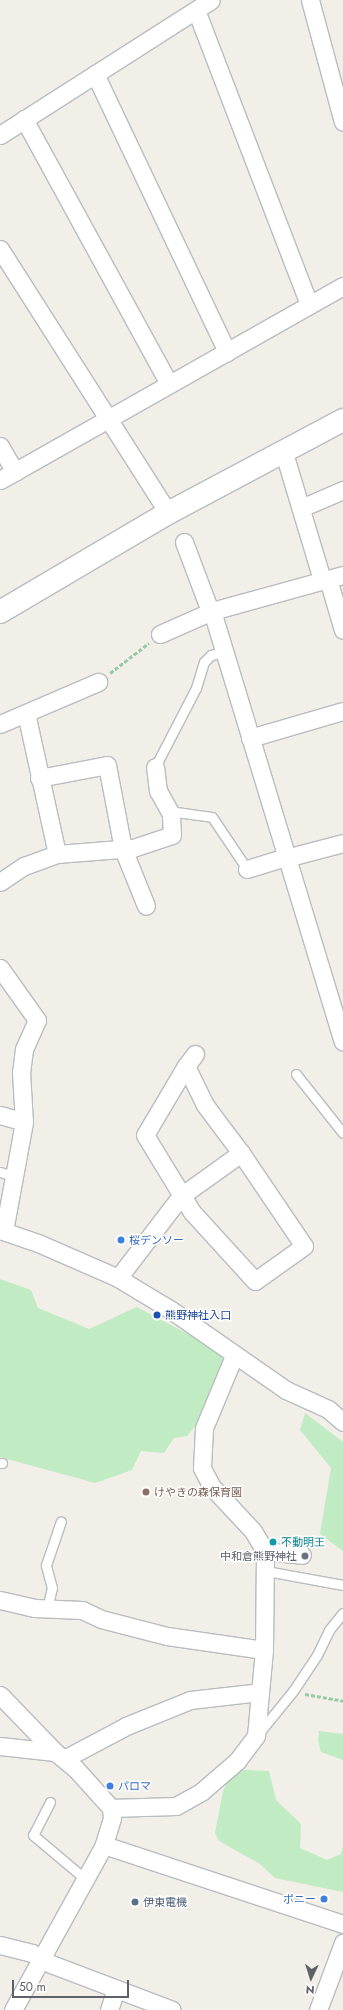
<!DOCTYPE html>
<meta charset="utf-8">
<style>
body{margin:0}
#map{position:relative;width:343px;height:2010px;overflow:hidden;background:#f1efe7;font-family:Jost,"Noto Sans JP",sans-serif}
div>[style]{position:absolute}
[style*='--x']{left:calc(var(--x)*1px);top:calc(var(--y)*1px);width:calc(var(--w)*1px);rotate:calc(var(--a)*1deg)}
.green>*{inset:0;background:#c1ebc2}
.path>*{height:2.5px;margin-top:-1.25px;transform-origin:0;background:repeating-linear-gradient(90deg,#98caa7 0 4px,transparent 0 6px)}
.roads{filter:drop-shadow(1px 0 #b9bcc1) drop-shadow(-1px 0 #b9bcc1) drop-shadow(0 1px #b9bcc1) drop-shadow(0 -1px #b9bcc1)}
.lane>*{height:9px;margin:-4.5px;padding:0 4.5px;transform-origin:4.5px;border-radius:4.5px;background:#fff}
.street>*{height:17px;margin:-8.5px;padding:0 8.5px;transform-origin:8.5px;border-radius:8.5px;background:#fff}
.secondary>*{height:22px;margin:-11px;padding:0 11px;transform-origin:11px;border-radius:11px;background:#fff}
.dots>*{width:11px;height:11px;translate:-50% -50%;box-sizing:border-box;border:2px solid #fff;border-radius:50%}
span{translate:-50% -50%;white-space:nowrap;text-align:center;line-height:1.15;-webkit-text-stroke:3px #fff;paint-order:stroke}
.shop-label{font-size:11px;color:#366cbe}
.left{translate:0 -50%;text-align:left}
.right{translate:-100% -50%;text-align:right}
.transit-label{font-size:11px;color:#164399}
.education-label{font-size:11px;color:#785e54}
.culture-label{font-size:11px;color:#0d838f}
.worship-label{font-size:11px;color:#5b616d}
.service-label{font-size:11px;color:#4e5e75}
.north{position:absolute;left:291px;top:1958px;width:40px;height:40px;-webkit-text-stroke:3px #fff;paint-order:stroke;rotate:184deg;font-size:11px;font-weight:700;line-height:16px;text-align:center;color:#5e6268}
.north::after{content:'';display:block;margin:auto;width:14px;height:18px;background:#5e6268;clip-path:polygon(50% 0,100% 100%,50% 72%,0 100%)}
.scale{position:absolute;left:12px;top:1980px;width:117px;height:18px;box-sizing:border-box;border:2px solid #5e6268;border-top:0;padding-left:5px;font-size:12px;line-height:14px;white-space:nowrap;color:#5e6268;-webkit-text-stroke:3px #fff;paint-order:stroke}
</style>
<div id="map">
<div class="green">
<i style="clip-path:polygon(0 1279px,31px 1290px,38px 1308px,89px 1329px,137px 1307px,212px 1347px,226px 1362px,200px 1420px,187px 1436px,174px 1438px,164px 1453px,141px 1451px,132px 1470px,95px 1483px,0 1457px)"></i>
<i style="clip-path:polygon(305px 1413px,343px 1442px,343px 1551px,320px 1534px,331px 1468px,300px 1430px)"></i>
<i style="clip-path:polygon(319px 1731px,343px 1734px,343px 1760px,321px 1752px,318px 1740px)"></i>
<i style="clip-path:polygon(244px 1770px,269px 1771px,276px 1800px,301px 1824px,300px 1848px,327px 1860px,341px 1854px,343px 1846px,343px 1892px,275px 1878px,260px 1864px,219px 1841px,215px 1833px,223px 1791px,230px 1776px)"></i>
</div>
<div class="path">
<i style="--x:110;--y:673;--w:49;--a:-37.6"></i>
<i style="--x:305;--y:1694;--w:39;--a:10"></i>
</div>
<div class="roads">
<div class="lane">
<i style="--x:155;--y:767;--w:89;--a:-62.6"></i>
<i style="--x:196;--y:688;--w:27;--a:-73"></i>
<i style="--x:204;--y:662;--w:10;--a:-45"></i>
<i style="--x:211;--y:655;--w:13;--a:-13"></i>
<i style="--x:169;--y:811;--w:43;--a:7.9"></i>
<i style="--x:212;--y:817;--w:63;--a:56.1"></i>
<i style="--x:296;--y:1074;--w:75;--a:51.5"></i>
<i style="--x:0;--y:1172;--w:14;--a:17"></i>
<i style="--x:0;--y:1463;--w:2;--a:0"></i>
<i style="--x:266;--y:1571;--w:78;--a:10.3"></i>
<i style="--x:47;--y:1609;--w:22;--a:-77"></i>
<i style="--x:52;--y:1588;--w:24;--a:-105"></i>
<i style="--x:46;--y:1565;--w:46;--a:-71.2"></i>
<i style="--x:258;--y:1734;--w:55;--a:-50.9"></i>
<i style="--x:293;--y:1691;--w:43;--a:-56.3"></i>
<i style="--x:317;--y:1655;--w:28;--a:-64"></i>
<i style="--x:329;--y:1630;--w:22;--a:-51"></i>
<i style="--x:50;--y:1802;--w:37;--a:117"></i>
<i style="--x:33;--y:1835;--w:67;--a:40.1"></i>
</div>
<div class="street">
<i style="--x:310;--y:0;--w:126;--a:74.9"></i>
<i style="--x:196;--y:10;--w:316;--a:69"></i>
<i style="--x:95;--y:74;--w:308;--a:64.6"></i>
<i style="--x:24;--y:119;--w:302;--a:61.3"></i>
<i style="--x:0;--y:135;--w:250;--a:-32.6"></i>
<i style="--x:0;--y:249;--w:313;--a:57.5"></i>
<i style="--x:0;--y:446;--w:30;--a:60"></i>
<i style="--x:284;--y:453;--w:133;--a:73.3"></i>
<i style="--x:0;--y:480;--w:394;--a:-29.5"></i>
<i style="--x:301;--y:508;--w:46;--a:-23.2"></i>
<i style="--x:184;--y:542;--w:74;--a:69.4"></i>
<i style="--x:328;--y:579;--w:53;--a:73.6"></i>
<i style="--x:212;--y:611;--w:450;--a:73.1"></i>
<i style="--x:160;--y:634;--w:57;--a:-23.9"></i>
<i style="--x:212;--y:611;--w:136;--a:-15.4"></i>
<i style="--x:26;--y:713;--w:144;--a:77.6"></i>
<i style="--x:0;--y:724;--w:107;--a:-23.2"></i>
<i style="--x:250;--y:738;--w:97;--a:-16.2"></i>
<i style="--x:39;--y:778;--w:69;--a:-10.8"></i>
<i style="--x:107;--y:765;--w:86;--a:79.2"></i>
<i style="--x:123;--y:849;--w:61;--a:68"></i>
<i style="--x:286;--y:858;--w:59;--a:-14.7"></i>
<i style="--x:247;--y:869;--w:41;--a:-17.1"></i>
<i style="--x:0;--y:882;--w:29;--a:-34"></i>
<i style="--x:24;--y:866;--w:35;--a:-20"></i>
<i style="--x:57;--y:854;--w:76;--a:-4.5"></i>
<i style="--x:133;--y:848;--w:41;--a:-18.4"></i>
<i style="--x:172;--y:835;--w:21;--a:-93"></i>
<i style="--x:171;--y:814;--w:26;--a:-119"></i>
<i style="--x:158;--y:791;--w:24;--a:-97"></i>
<i style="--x:0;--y:968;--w:64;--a:54.6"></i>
<i style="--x:37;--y:1020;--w:32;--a:114"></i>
<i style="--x:24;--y:1049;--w:23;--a:97"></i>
<i style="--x:21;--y:1072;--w:50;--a:86.6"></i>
<i style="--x:24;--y:1122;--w:111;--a:100.4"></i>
<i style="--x:186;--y:1066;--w:43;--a:64"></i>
<i style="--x:205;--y:1105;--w:60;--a:53.1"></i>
<i style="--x:241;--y:1153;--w:112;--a:55.9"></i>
<i style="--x:304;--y:1246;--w:60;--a:144.5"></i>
<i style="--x:255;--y:1281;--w:93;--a:-132.4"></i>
<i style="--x:192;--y:1212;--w:90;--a:-121.4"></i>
<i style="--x:145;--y:1135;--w:80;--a:-59.3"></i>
<i style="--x:186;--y:1066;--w:15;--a:-53"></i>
<i style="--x:0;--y:1115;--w:25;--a:16"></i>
<i style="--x:0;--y:1230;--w:40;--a:18.9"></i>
<i style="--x:38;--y:1243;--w:87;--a:23.6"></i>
<i style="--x:118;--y:1278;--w:62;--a:31.1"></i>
<i style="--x:171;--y:1310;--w:140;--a:34.8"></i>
<i style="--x:286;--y:1390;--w:46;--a:24.3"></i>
<i style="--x:328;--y:1409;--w:20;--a:41"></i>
<i style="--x:118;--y:1278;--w:103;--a:-52.5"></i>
<i style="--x:181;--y:1196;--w:74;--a:-35.6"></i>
<i style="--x:265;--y:1551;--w:37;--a:6"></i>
<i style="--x:0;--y:1600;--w:36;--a:13"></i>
<i style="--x:35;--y:1608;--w:47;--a:2.4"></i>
<i style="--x:82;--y:1610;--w:21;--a:25"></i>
<i style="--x:101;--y:1619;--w:68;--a:14.4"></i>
<i style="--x:167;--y:1636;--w:98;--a:8.2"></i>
<i style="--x:0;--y:1695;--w:79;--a:46"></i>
<i style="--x:55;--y:1752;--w:26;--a:39"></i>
<i style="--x:75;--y:1768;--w:54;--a:48"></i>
<i style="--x:111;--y:1808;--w:10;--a:84"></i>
<i style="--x:112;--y:1818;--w:28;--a:107"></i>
<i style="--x:104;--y:1845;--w:188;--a:118.9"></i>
<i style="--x:0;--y:1746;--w:55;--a:6.2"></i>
<i style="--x:64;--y:1759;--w:70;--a:-28"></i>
<i style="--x:126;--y:1726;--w:69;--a:-22.1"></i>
<i style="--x:190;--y:1700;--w:70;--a:-6.5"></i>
<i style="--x:111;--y:1808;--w:65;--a:-1.8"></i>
<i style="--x:176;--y:1806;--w:29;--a:-29"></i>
<i style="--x:201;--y:1792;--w:48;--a:-40.7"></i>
<i style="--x:237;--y:1761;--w:31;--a:-53"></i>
<i style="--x:256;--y:1736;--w:86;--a:-84.7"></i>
<i style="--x:264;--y:1650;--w:99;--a:-89.4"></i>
<i style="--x:265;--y:1551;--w:23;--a:-121"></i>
<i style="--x:253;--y:1531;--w:60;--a:-133"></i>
<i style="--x:212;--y:1487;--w:21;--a:-118"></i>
<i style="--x:202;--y:1468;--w:40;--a:-87.1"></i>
<i style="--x:204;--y:1428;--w:78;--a:-67.4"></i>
<i style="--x:104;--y:1845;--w:252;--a:18.3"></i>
<i style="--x:0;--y:1945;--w:33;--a:14"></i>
<i style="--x:32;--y:1953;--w:22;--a:30"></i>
<i style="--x:51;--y:1964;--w:129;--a:20.8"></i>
<i style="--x:109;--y:2010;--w:22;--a:-72"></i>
<i style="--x:318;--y:2010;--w:72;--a:-69.5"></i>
</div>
<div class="secondary">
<i style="--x:0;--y:612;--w:195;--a:-30.5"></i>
<i style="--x:168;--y:513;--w:198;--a:-28"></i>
</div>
</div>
<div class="dots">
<i style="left:121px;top:1240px;background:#3f7fe0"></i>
<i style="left:157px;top:1315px;background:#1a4fb4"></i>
<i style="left:146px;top:1492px;background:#8d6e63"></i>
<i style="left:273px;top:1542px;background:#0f9aa8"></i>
<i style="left:305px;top:1556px;background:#6b7280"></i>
<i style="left:110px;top:1786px;background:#3f7fe0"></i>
<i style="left:324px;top:1899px;background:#3f7fe0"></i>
<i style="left:135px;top:1902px;background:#5c6f8a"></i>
</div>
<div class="shop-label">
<span class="left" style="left:129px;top:1240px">桜デンソー</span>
<span class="left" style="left:118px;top:1786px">パロマ</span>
<span class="right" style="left:316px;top:1899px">ポニー</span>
</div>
<div class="transit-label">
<span class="left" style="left:165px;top:1315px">熊野神社入口</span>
</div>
<div class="education-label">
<span class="left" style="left:154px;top:1492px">けやきの森保育園</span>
</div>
<div class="culture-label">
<span class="left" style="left:281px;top:1542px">不動明王</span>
</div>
<div class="worship-label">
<span class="right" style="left:297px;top:1556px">中和倉熊野神社</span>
</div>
<div class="service-label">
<span class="left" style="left:143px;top:1902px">伊東電機</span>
</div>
<div class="north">N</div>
<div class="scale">50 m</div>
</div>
